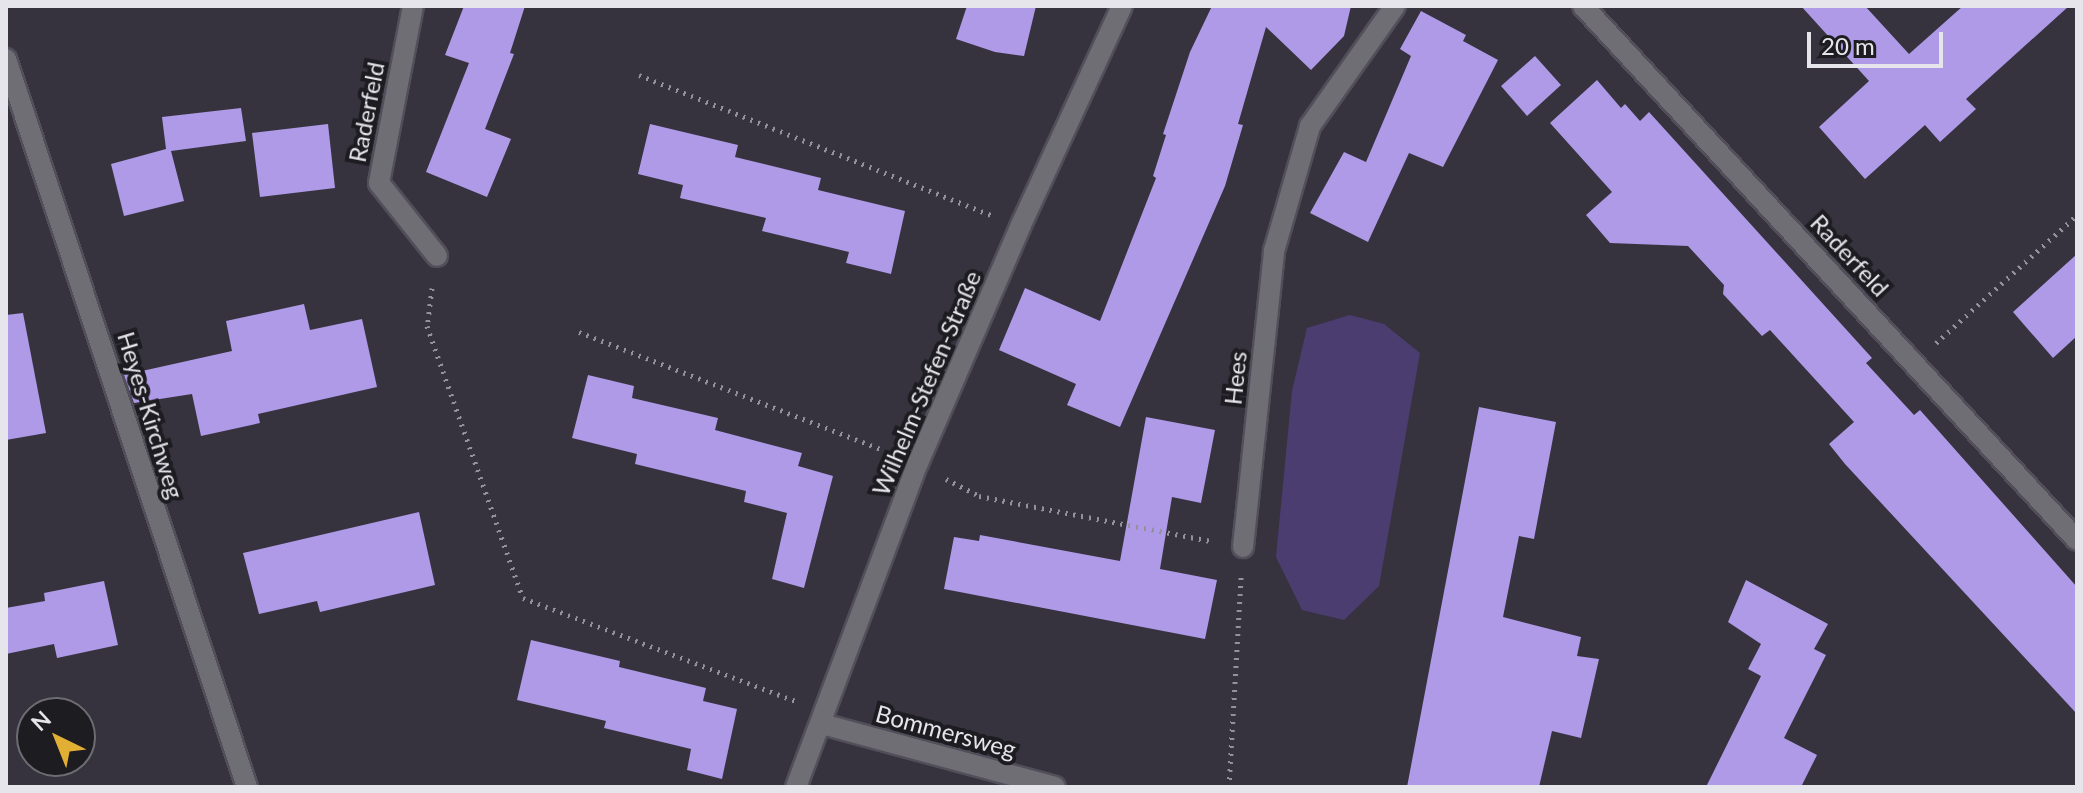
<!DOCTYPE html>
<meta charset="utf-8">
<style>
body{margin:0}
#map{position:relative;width:2083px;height:793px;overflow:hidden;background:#36333f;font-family:Lato,sans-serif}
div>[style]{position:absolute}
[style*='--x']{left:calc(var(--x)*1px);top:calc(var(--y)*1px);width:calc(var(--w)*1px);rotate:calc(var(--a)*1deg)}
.green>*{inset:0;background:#4c3d71}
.building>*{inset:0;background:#ae9ae7}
.path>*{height:5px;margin-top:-2.5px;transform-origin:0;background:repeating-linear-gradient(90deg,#93919b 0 2px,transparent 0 8px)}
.roads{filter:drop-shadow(2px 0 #524f5b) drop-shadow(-2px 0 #524f5b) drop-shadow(0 2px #524f5b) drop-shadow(0 -2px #524f5b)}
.minor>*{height:20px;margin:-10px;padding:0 10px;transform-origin:10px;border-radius:10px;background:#6f6e74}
span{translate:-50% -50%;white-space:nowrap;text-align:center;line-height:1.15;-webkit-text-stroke:8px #1d1c21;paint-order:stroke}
.street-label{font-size:24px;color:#e6e5ec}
.frame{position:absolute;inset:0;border:8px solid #e6e5ec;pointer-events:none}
.north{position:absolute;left:16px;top:697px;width:80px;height:80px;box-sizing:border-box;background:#1d1c21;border:2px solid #6d6c72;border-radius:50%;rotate:317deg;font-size:22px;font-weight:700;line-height:32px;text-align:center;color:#e6e5ec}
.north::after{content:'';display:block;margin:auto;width:28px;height:36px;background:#e1af34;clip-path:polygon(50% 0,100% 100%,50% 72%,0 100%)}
.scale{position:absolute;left:1807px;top:32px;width:136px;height:36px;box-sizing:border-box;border:4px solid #e6e5ec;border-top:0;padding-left:10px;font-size:24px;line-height:28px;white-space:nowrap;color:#e6e5ec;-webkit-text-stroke:6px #1d1c21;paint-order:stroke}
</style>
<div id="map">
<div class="green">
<i style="clip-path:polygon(1350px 315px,1384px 324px,1420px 353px,1379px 586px,1344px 620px,1302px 610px,1276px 557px,1292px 391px,1307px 328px)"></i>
</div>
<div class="building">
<i style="clip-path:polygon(464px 6px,525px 6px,510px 53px,514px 54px,485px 129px,511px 139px,487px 197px,426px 172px,469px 63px,445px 55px)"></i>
<i style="clip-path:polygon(967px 6px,1036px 6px,1024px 56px,995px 52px,956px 39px)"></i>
<i style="clip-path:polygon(1212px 6px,1351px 6px,1344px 36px,1311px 70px,1266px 27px,1238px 124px,1243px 125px,1225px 186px,1120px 427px,1067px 405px,1076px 384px,999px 350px,1025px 288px,1100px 321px,1156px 178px,1153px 176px,1166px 135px,1163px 134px,1190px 52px)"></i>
<i style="clip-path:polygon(1801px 6px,1865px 6px,1909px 54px,1963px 6px,2069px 6px,1966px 99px,1976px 109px,1940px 142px,1925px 125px,1865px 179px,1819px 127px,1869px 81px)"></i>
<i style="clip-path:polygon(1421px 11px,1466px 35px,1463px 41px,1498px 60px,1443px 167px,1409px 153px,1368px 242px,1310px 213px,1344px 152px,1366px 162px,1411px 56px,1400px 49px)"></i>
<i style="clip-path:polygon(1535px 56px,1561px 85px,1527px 116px,1501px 86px)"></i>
<i style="clip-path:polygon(1597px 80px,1621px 108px,1625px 104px,1640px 121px,1649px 112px,1872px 358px,1866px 363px,1914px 415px,1920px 410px,2077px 587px,2077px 714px,1845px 464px,1829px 444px,1854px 422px,1770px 330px,1762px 336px,1723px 294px,1724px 285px,1688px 246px,1610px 243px,1586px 215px,1612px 192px,1550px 123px)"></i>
<i style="clip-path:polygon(241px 108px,246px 141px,171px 151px,184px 201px,124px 216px,111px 164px,166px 149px,162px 117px)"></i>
<i style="clip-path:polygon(328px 124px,335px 188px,260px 197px,252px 133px)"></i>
<i style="clip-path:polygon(650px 124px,738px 145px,735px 157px,821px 178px,818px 190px,905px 211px,891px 274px,846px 263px,849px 252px,762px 231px,766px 218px,680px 198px,683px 185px,638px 174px)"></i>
<i style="clip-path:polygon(2077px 254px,2077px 336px,2053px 358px,2013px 312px)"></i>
<i style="clip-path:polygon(304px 304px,310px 330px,362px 319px,377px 387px,258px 414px,260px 423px,201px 436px,192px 394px,134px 403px,124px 375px,232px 351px,226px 321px)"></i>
<i style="clip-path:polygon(23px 313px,46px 433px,6px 440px,6px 315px)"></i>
<i style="clip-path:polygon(588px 375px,634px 386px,632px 398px,718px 418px,715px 430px,802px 453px,798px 466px,833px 476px,804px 588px,772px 579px,787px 513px,744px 502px,746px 491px,635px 464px,637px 454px,572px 438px)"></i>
<i style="clip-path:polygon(1479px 407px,1556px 422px,1534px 539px,1519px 536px,1503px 617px,1581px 637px,1577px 656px,1599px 659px,1581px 738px,1552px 731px,1539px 787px,1407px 787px)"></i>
<i style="clip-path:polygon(1146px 417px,1215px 430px,1201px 503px,1172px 497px,1160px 569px,1217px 580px,1205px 639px,944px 589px,954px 537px,979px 541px,980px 535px,1120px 561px)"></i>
<i style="clip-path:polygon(419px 512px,435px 585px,320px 612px,317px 601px,259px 614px,243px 553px)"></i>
<i style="clip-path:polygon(1746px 580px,1828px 624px,1814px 649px,1826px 655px,1784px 738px,1817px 755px,1801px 787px,1706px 787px,1761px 676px,1748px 669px,1761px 644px,1728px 622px)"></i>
<i style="clip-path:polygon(104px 581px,118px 645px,57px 658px,54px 644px,6px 654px,6px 608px,45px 601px,44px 593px)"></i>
<i style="clip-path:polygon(531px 640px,620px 661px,619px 667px,706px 688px,703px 701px,737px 709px,722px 779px,687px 770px,691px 749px,604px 728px,606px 721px,517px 700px)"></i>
</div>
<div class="path">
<i style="--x:639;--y:75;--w:379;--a:21.7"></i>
<i style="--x:432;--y:288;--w:38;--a:97"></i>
<i style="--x:427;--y:326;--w:288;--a:70.6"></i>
<i style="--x:523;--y:598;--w:291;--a:20.7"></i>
<i style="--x:579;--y:332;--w:329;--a:21.2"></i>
<i style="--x:1936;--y:343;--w:190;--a:-42.2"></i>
<i style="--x:946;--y:479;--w:37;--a:27"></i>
<i style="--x:979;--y:496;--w:236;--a:11"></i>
<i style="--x:1229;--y:787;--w:211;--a:-86.7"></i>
</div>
<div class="roads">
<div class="minor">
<i style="--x:413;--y:6;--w:180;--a:100.9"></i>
<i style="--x:379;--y:183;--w:93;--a:51.5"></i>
<i style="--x:1583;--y:6;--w:727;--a:47.23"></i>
<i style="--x:6;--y:59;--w:767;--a:71.68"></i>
<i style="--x:1243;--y:547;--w:298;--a:-84"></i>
<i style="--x:1274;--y:251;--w:130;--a:-73.9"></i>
<i style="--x:1310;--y:126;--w:147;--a:-54.7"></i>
<i style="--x:822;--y:724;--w:241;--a:15.1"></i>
<i style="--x:796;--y:787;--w:346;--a:-69.4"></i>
<i style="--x:918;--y:463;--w:257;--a:-66.6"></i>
<i style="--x:1020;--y:227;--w:243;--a:-65.2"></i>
</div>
</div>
<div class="street-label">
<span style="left:366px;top:112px;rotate:-79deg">Raderfeld</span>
<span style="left:1850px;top:255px;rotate:47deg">Raderfeld</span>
<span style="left:1235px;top:378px;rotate:-84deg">Hees</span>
<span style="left:926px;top:383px;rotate:-67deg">Wilhelm-Stefen-Straße</span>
<span style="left:151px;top:415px;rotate:73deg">Heyes-Kirchweg</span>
<span style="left:946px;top:731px;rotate:15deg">Bommersweg</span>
</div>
<div class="frame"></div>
<div class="north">N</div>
<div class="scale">20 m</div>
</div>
